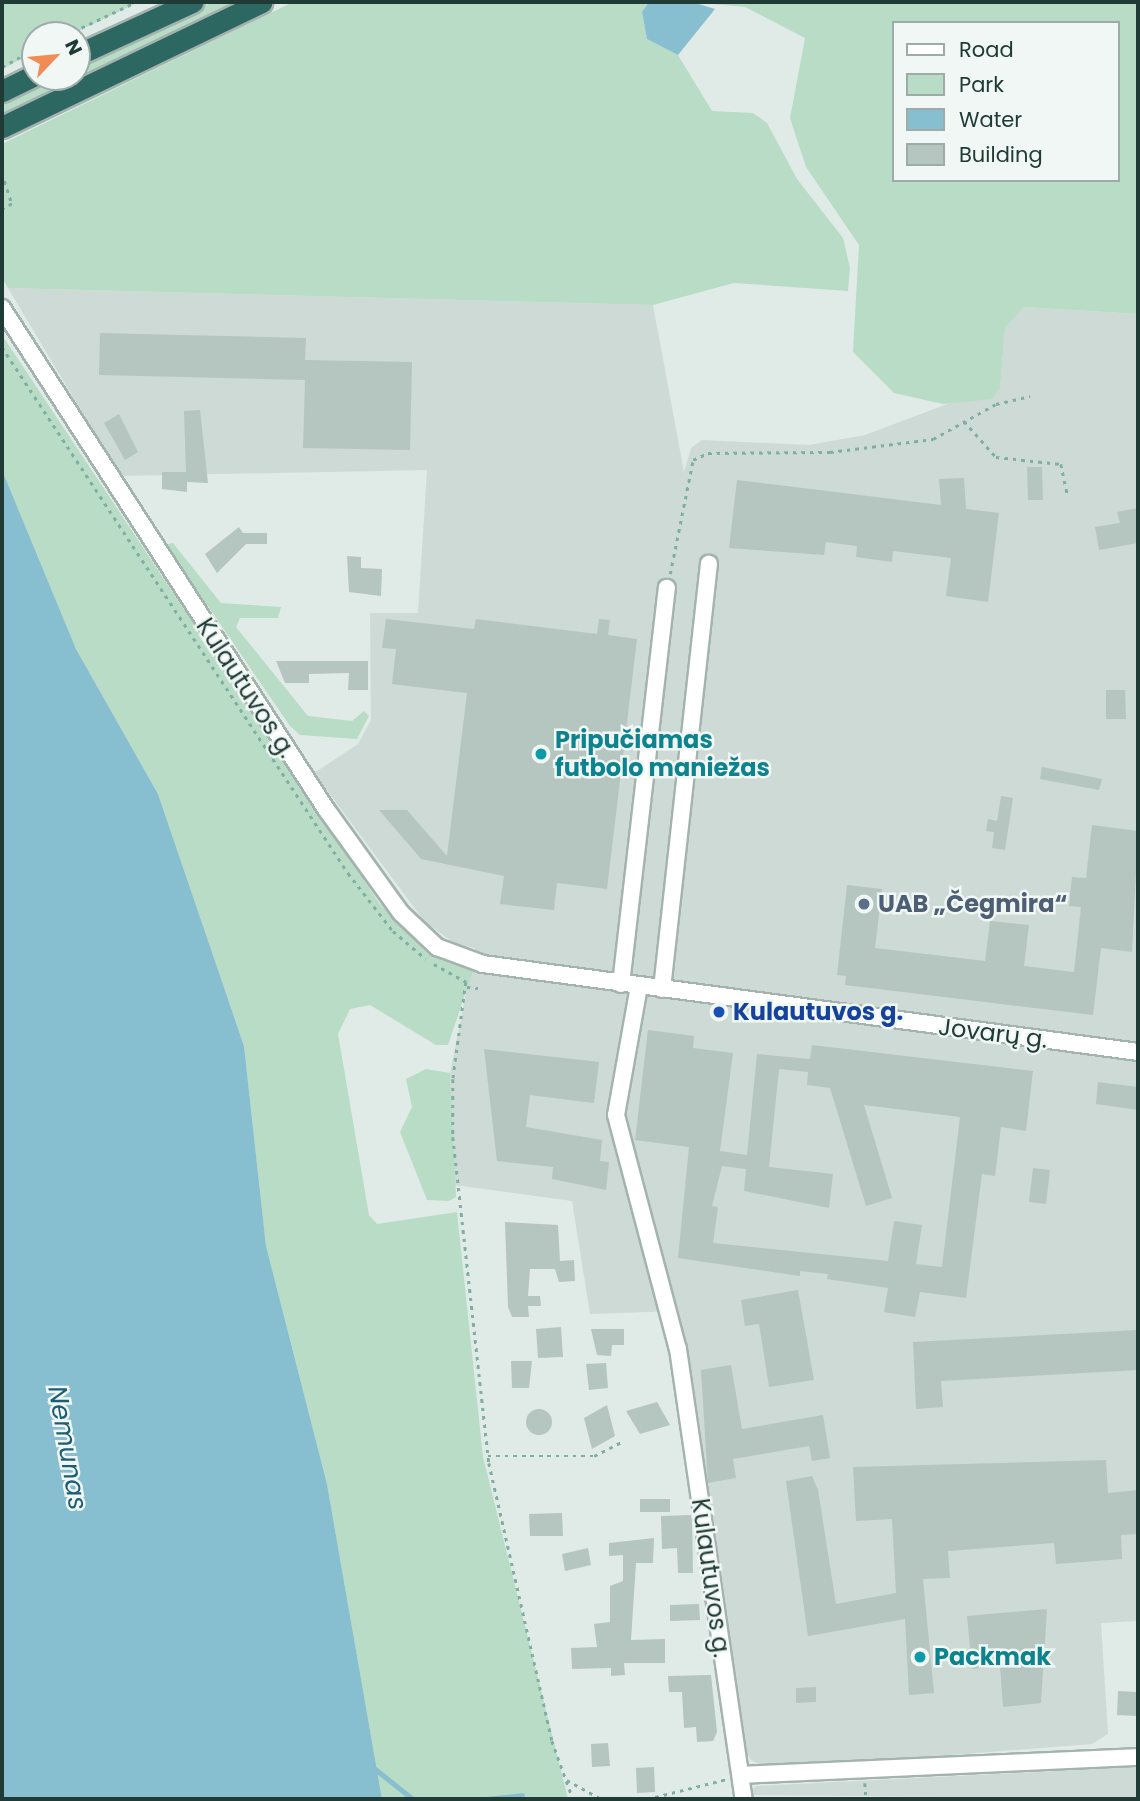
<!DOCTYPE html>
<meta charset="utf-8">
<style>
body{margin:0}
#map{position:relative;width:1140px;height:1801px;overflow:hidden;background:#e0ebe7;font-family:Poppins,sans-serif}
div>[style]{position:absolute}
[style*='--x']{left:calc(var(--x)*1px);top:calc(var(--y)*1px);width:calc(var(--w)*1px);rotate:calc(var(--a)*1deg)}
.built>*{inset:0;background:#cedad6}
.green>*{inset:0;background:#b8dcc5}
.water>*{inset:0;background:#87bed0}
.stream>*{height:4.5px;margin:-2.25px;padding:0 2.25px;transform-origin:2.25px;border-radius:2.25px;background:#87bed0}
.building>*{inset:0;background:#b5c5c0}
.round{border-radius:50%}
.path>*{height:2.5px;margin-top:-1.25px;transform-origin:0;background:repeating-linear-gradient(90deg,#80aea4 0 3.5px,transparent 0 8.5px)}
.roads{filter:drop-shadow(2px 0 #a3b3ae) drop-shadow(-2px 0 #a3b3ae) drop-shadow(0 2px #a3b3ae) drop-shadow(0 -2px #a3b3ae)}
.street>*{height:16px;margin:-8px;padding:0 8px;transform-origin:8px;border-radius:8px;background:#fff}
.highway>*{height:21px;margin:-10.5px;padding:0 10.5px;transform-origin:10.5px;border-radius:10.5px;background:#2c6761}
.dots>*{width:19px;height:19px;translate:-50% -50%;box-sizing:border-box;border:4px solid #f0f7f4;border-radius:50%}
span{translate:-50% -50%;white-space:nowrap;text-align:center;line-height:1.15;-webkit-text-stroke:5px #f0f7f4;paint-order:stroke}
.street-label{font-size:24px;color:#203b36}
.culture-label{font-size:24px;color:#0d838f;font-weight:700}
.left{translate:0 -50%;text-align:left}
.service-label{font-size:24px;color:#4e5e75;font-weight:700}
.transit-label{font-size:24px;color:#164399;font-weight:700}
.water-label{font-size:26px;color:#1b5e76;font-style:italic}
.frame{position:absolute;inset:0;border:4px solid #203b36;pointer-events:none}
.legend{position:absolute;left:892px;top:21px;width:228px;height:161px;box-sizing:border-box;background:#f0f7f4;border:2px solid #9daca8;margin:0;padding:9px 12px;list-style:none;font-size:21px;color:#203b36}
.legend li{display:flex;align-items:center;gap:14px;height:35px}
.legend b{width:35px;border:2px solid #9daca8}
.north{position:absolute;left:21px;top:21px;width:70px;height:70px;box-sizing:border-box;background:#f0f7f4;border:2px solid #9daca8;border-radius:50%;rotate:64deg;font-size:19px;font-weight:700;line-height:28px;text-align:center;color:#203b36}
.north::after{content:'';display:block;margin:auto;width:24px;height:32px;background:#f28c56;clip-path:polygon(50% 0,100% 100%,50% 72%,0 100%)}
</style>
<div id="map">
<div class="built">
<i style="clip-path:polygon(8px 288px,653px 305px,684px 472px,691px 448px,702px 440px,809px 445px,865px 435px,958px 400px,992px 399px,1000px 387px,1005px 328px,1024px 307px,1138px 314px,1138px 1621px,1101px 1623px,1108px 1734px,1092px 1744px,798px 1767px,767px 1768px,751px 1760px,742px 1746px,675px 1311px,590px 1314px,572px 1201px,454px 1185px,450px 1073px,475px 948px,457px 945px,425px 922px,314px 773px,358px 744px,371px 720px,370px 613px,418px 613px,427px 470px,120px 476px)"></i>
<i style="clip-path:polygon(1138px 1767px,1138px 1799px,748px 1795px,756px 1786px)"></i>
</div>
<div class="green">
<i style="clip-path:polygon(2px 2px,139px 2px,70px 35px,35px 35px,35px 52px,2px 69px)"></i>
<i style="clip-path:polygon(213px 2px,239px 2px,2px 116px,2px 102px,54px 77px,77px 77px,77px 66px)"></i>
<i style="clip-path:polygon(293px 2px,649px 2px,642px 12px,647px 39px,678px 55px,712px 111px,753px 113px,767px 123px,797px 179px,843px 238px,850px 268px,848px 291px,734px 283px,653px 305px,8px 288px,2px 278px,2px 144px)"></i>
<i style="clip-path:polygon(evenodd,692px 2px,1138px 2px,1138px 314px,1024px 307px,1005px 328px,1000px 388px,992px 399px,943px 404px,894px 393px,853px 352px,859px 245px,806px 167px,790px 118px,805px 38px,745px 7px,692px 2px,893px 23px,1117px 23px,1117px 180px,893px 180px,893px 23px)"></i>
<i style="clip-path:polygon(2px 335px,379px 903px,428px 954px,473px 971px,448px 1045px,436px 1045px,370px 1005px,350px 1009px,338px 1034px,369px 1215px,377px 1224px,457px 1212px,483px 1457px,568px 1799px,382px 1799px,327px 1484px,266px 1246px,244px 1046px,158px 794px,76px 649px,2px 470px)"></i>
<i style="clip-path:polygon(173px 543px,221px 603px,281px 607px,278px 618px,240px 618px,236px 627px,308px 716px,352px 721px,364px 711px,369px 716px,357px 739px,300px 735px,290px 726px,166px 545px)"></i>
<i style="clip-path:polygon(426px 1069px,450px 1073px,456px 1197px,449px 1201px,427px 1200px,400px 1132px,412px 1107px,406px 1079px)"></i>
</div>
<div class="water">
<i style="clip-path:polygon(649px 2px,692px 2px,715px 9px,678px 55px,647px 39px,642px 12px)"></i>
<i style="clip-path:polygon(2px 470px,76px 649px,158px 794px,244px 1046px,266px 1246px,327px 1484px,382px 1799px,2px 1799px)"></i>
</div>
<div class="stream">
<i style="--x:369;--y:1764;--w:56;--a:38.5"></i>
<i style="--x:486;--y:1799;--w:36;--a:-6"></i>
</div>
<div class="building">
<i style="clip-path:polygon(100px 333px,306px 338px,305px 360px,412px 362px,410px 450px,303px 448px,305px 380px,99px 375px)"></i>
<i style="clip-path:polygon(200px 410px,208px 483px,187px 482px,187px 492px,162px 489px,162px 472px,186px 472px,184px 411px)"></i>
<i style="clip-path:polygon(119px 414px,138px 452px,125px 460px,104px 423px)"></i>
<i style="clip-path:polygon(1027px 467px,1042px 467px,1043px 500px,1028px 500px)"></i>
<i style="clip-path:polygon(964px 478px,966px 509px,999px 513px,988px 602px,946px 596px,951px 558px,893px 551px,892px 562px,856px 557px,857px 546px,826px 542px,824px 555px,729px 548px,737px 480px,941px 505px,939px 479px)"></i>
<i style="clip-path:polygon(1138px 508px,1138px 543px,1099px 550px,1095px 527px,1120px 523px,1117px 512px)"></i>
<i style="clip-path:polygon(239px 527px,243px 533px,267px 533px,267px 544px,246px 544px,217px 573px,205px 554px)"></i>
<i style="clip-path:polygon(347px 556px,361px 557px,361px 568px,382px 569px,381px 596px,349px 592px)"></i>
<i style="clip-path:polygon(386px 619px,474px 629px,476px 619px,597px 634px,599px 619px,610px 620px,608px 635px,637px 639px,607px 889px,557px 883px,554px 910px,500px 904px,504px 876px,421px 859px,379px 810px,407px 810px,447px 856px,467px 693px,392px 684px,396px 649px,382px 648px)"></i>
<i style="clip-path:polygon(276px 661px,368px 661px,368px 690px,348px 690px,349px 673px,309px 674px,309px 683px,285px 683px)"></i>
<i style="clip-path:polygon(1106px 690px,1125px 690px,1126px 719px,1106px 719px)"></i>
<i style="clip-path:polygon(1042px 767px,1102px 779px,1099px 790px,1040px 779px)"></i>
<i style="clip-path:polygon(1001px 796px,1013px 798px,1005px 850px,992px 848px,994px 832px,986px 831px,988px 819px,997px 821px)"></i>
<i style="clip-path:polygon(1092px 825px,1138px 831px,1132px 952px,1101px 948px,1093px 1015px,845px 985px,846px 976px,837px 975px,847px 885px,882px 889px,875px 948px,985px 961px,990px 921px,1029px 925px,1024px 966px,1074px 972px,1081px 907px,1069px 906px,1072px 877px,1086px 878px)"></i>
<i style="clip-path:polygon(evenodd,648px 1030px,694px 1036px,693px 1048px,733px 1053px,720px 1151px,747px 1155px,757px 1054px,810px 1059px,812px 1045px,1033px 1071px,1026px 1131px,1001px 1127px,995px 1176px,982px 1174px,966px 1298px,920px 1292px,915px 1317px,884px 1312px,888px 1288px,827px 1279px,828px 1274px,800px 1271px,800px 1276px,678px 1258px,689px 1147px,635px 1140px,648px 1030px,779px 1069px,808px 1072px,807px 1085px,830px 1088px,866px 1206px,892px 1198px,864px 1105px,960px 1117px,942px 1267px,916px 1264px,922px 1225px,894px 1221px,888px 1261px,713px 1243px,718px 1207px,712px 1206px,722px 1166px,746px 1169px,744px 1191px,829px 1208px,833px 1174px,769px 1167px,779px 1069px)"></i>
<i style="clip-path:polygon(484px 1049px,599px 1062px,594px 1103px,530px 1095px,526px 1127px,602px 1140px,600px 1161px,609px 1162px,606px 1190px,552px 1179px,553px 1167px,497px 1161px)"></i>
<i style="clip-path:polygon(1098px 1082px,1138px 1087px,1138px 1110px,1096px 1104px)"></i>
<i style="clip-path:polygon(1033px 1168px,1050px 1170px,1046px 1204px,1029px 1202px)"></i>
<i style="clip-path:polygon(505px 1222px,558px 1225px,560px 1261px,574px 1260px,575px 1281px,559px 1282px,555px 1269px,530px 1269px,528px 1296px,540px 1296px,541px 1306px,528px 1306px,529px 1317px,512px 1317px,508px 1307px)"></i>
<i style="clip-path:polygon(798px 1290px,814px 1380px,769px 1387px,759px 1324px,745px 1326px,741px 1300px)"></i>
<i style="clip-path:polygon(561px 1327px,563px 1357px,538px 1358px,536px 1329px)"></i>
<i style="clip-path:polygon(591px 1329px,624px 1329px,624px 1345px,612px 1345px,611px 1356px,597px 1355px)"></i>
<i style="clip-path:polygon(1138px 1330px,1138px 1370px,941px 1381px,943px 1407px,916px 1409px,913px 1342px)"></i>
<i style="clip-path:polygon(511px 1361px,532px 1361px,529px 1388px,512px 1388px)"></i>
<i style="clip-path:polygon(606px 1363px,608px 1388px,589px 1390px,586px 1364px)"></i>
<i style="clip-path:polygon(731px 1365px,742px 1429px,823px 1415px,830px 1458px,812px 1461px,809px 1446px,733px 1459px,736px 1478px,708px 1483px,701px 1370px)"></i>
<i style="clip-path:polygon(657px 1402px,670px 1425px,640px 1434px,626px 1411px)"></i>
<i style="clip-path:polygon(607px 1405px,615px 1436px,592px 1449px,584px 1418px)"></i>
<i class="round" style="left:526px;top:1409px;width:26px;height:26px"></i>
<i style="clip-path:polygon(1106px 1460px,1108px 1493px,1138px 1490px,1138px 1534px,1121px 1535px,1122px 1559px,1056px 1564px,1054px 1543px,948px 1551px,950px 1578px,923px 1579px,934px 1693px,909px 1695px,905px 1619px,808px 1636px,786px 1481px,812px 1476px,818px 1490px,836px 1604px,896px 1593px,892px 1519px,856px 1521px,853px 1467px)"></i>
<i style="clip-path:polygon(640px 1499px,670px 1499px,670px 1512px,640px 1512px)"></i>
<i style="clip-path:polygon(562px 1513px,563px 1536px,530px 1536px,529px 1514px)"></i>
<i style="clip-path:polygon(692px 1515px,693px 1573px,678px 1573px,677px 1548px,662px 1549px,661px 1516px)"></i>
<i style="clip-path:polygon(654px 1538px,653px 1563px,636px 1563px,631px 1640px,665px 1639px,665px 1663px,624px 1663px,625px 1675px,611px 1676px,611px 1668px,572px 1669px,571px 1648px,597px 1647px,594px 1624px,610px 1622px,610px 1586px,623px 1581px,623px 1555px,609px 1556px,609px 1543px)"></i>
<i style="clip-path:polygon(588px 1548px,591px 1565px,565px 1571px,562px 1554px)"></i>
<i style="clip-path:polygon(699px 1604px,700px 1620px,670px 1621px,670px 1605px)"></i>
<i style="clip-path:polygon(1047px 1609px,1041px 1703px,1003px 1707px,1000px 1666px,972px 1669px,967px 1616px)"></i>
<i style="clip-path:polygon(711px 1675px,717px 1732px,713px 1741px,697px 1742px,696px 1727px,684px 1728px,682px 1692px,669px 1692px,668px 1676px)"></i>
<i style="clip-path:polygon(816px 1687px,816px 1702px,796px 1703px,796px 1688px)"></i>
<i style="clip-path:polygon(1118px 1691px,1136px 1692px,1138px 1716px,1117px 1715px)"></i>
<i style="clip-path:polygon(608px 1743px,610px 1766px,592px 1767px,591px 1744px)"></i>
<i style="clip-path:polygon(654px 1767px,655px 1792px,637px 1793px,636px 1768px)"></i>
</div>
<div class="path">
<i style="--x:66;--y:35;--w:77;--a:-25.2"></i>
<i style="--x:2;--y:67;--w:38;--a:-29"></i>
<i style="--x:2;--y:173;--w:33;--a:72"></i>
<i style="--x:12;--y:204;--w:11;--a:153"></i>
<i style="--x:2;--y:347;--w:630;--a:56.66"></i>
<i style="--x:348;--y:873;--w:73;--a:52.2"></i>
<i style="--x:393;--y:931;--w:43;--a:40.3"></i>
<i style="--x:964;--y:421;--w:48;--a:48.4"></i>
<i style="--x:996;--y:457;--w:65;--a:6.1"></i>
<i style="--x:1061;--y:464;--w:30;--a:78"></i>
<i style="--x:670;--y:574;--w:116;--a:-78.6"></i>
<i style="--x:693;--y:460;--w:17;--a:-25"></i>
<i style="--x:708;--y:453;--w:122;--a:-0.5"></i>
<i style="--x:830;--y:452;--w:104;--a:-7.2"></i>
<i style="--x:933;--y:439;--w:72;--a:-29.1"></i>
<i style="--x:996;--y:404;--w:35;--a:-13"></i>
<i style="--x:434;--y:964;--w:37;--a:29"></i>
<i style="--x:466;--y:982;--w:98;--a:97.6"></i>
<i style="--x:453;--y:1079;--w:58;--a:90"></i>
<i style="--x:453;--y:1137;--w:328;--a:83.7"></i>
<i style="--x:489;--y:1463;--w:285;--a:77.2"></i>
<i style="--x:552;--y:1741;--w:62;--a:70.1"></i>
<i style="--x:467;--y:987;--w:11;--a:5"></i>
<i style="--x:488;--y:1456;--w:106;--a:0"></i>
<i style="--x:594;--y:1456;--w:31;--a:-27"></i>
<i style="--x:567;--y:1780;--w:39;--a:29"></i>
<i style="--x:865;--y:1783;--w:16;--a:86"></i>
<i style="--x:647;--y:1799;--w:82;--a:-14"></i>
</div>
<div class="roads">
<div class="street">
<i style="--x:2;--y:308;--w:597;--a:57.11"></i>
<i style="--x:326;--y:809;--w:128;--a:54.2"></i>
<i style="--x:401;--y:913;--w:50;--a:43.4"></i>
<i style="--x:437;--y:947;--w:49;--a:20.3"></i>
<i style="--x:483;--y:964;--w:661;--a:7.65"></i>
<i style="--x:621;--y:984;--w:399;--a:-83.4"></i>
<i style="--x:639;--y:986;--w:131;--a:100.1"></i>
<i style="--x:616;--y:1115;--w:242;--a:75.2"></i>
<i style="--x:678;--y:1349;--w:455;--a:81.7"></i>
<i style="--x:662;--y:989;--w:428;--a:-83.7"></i>
<i style="--x:741;--y:1775;--w:397;--a:-2.6"></i>
</div>
<div class="highway">
<i style="--x:77;--y:55;--w:127;--a:-24.7"></i>
<i style="--x:2;--y:91;--w:37;--a:-26"></i>
<i style="--x:2;--y:127;--w:288;--a:-25.7"></i>
</div>
</div>
<div class="dots">
<i style="left:541px;top:754px;background:#0f9aa8"></i>
<i style="left:864px;top:904px;background:#5c6f8a"></i>
<i style="left:719px;top:1012px;background:#1a4fb4"></i>
<i style="left:920px;top:1657px;background:#0f9aa8"></i>
</div>
<div class="street-label">
<span style="left:246px;top:688px;rotate:57deg">Kulautuvos g.</span>
<span style="left:993px;top:1033px;rotate:7deg">Jovarų g.</span>
<span style="left:711px;top:1578px;rotate:82deg">Kulautuvos g.</span>
</div>
<div class="culture-label">
<span class="left" style="left:555px;top:754px">Pripučiamas<br>futbolo maniežas</span>
<span class="left" style="left:934px;top:1657px">Packmak</span>
</div>
<div class="service-label">
<span class="left" style="left:878px;top:904px">UAB „Čegmira“</span>
</div>
<div class="transit-label">
<span class="left" style="left:733px;top:1012px">Kulautuvos g.</span>
</div>
<div class="water-label">
<span style="left:67px;top:1448px;rotate:80deg">Nemunas</span>
</div>
<div class="frame"></div>
<ul class="legend">
<li><b style="height:9px;background:#fff"></b>Road</li>
<li><b style="height:19px;background:#b8dcc5"></b>Park</li>
<li><b style="height:19px;background:#87bed0"></b>Water</li>
<li><b style="height:19px;background:#b5c5c0"></b>Building</li>
</ul>
<div class="north">N</div>
</div>
